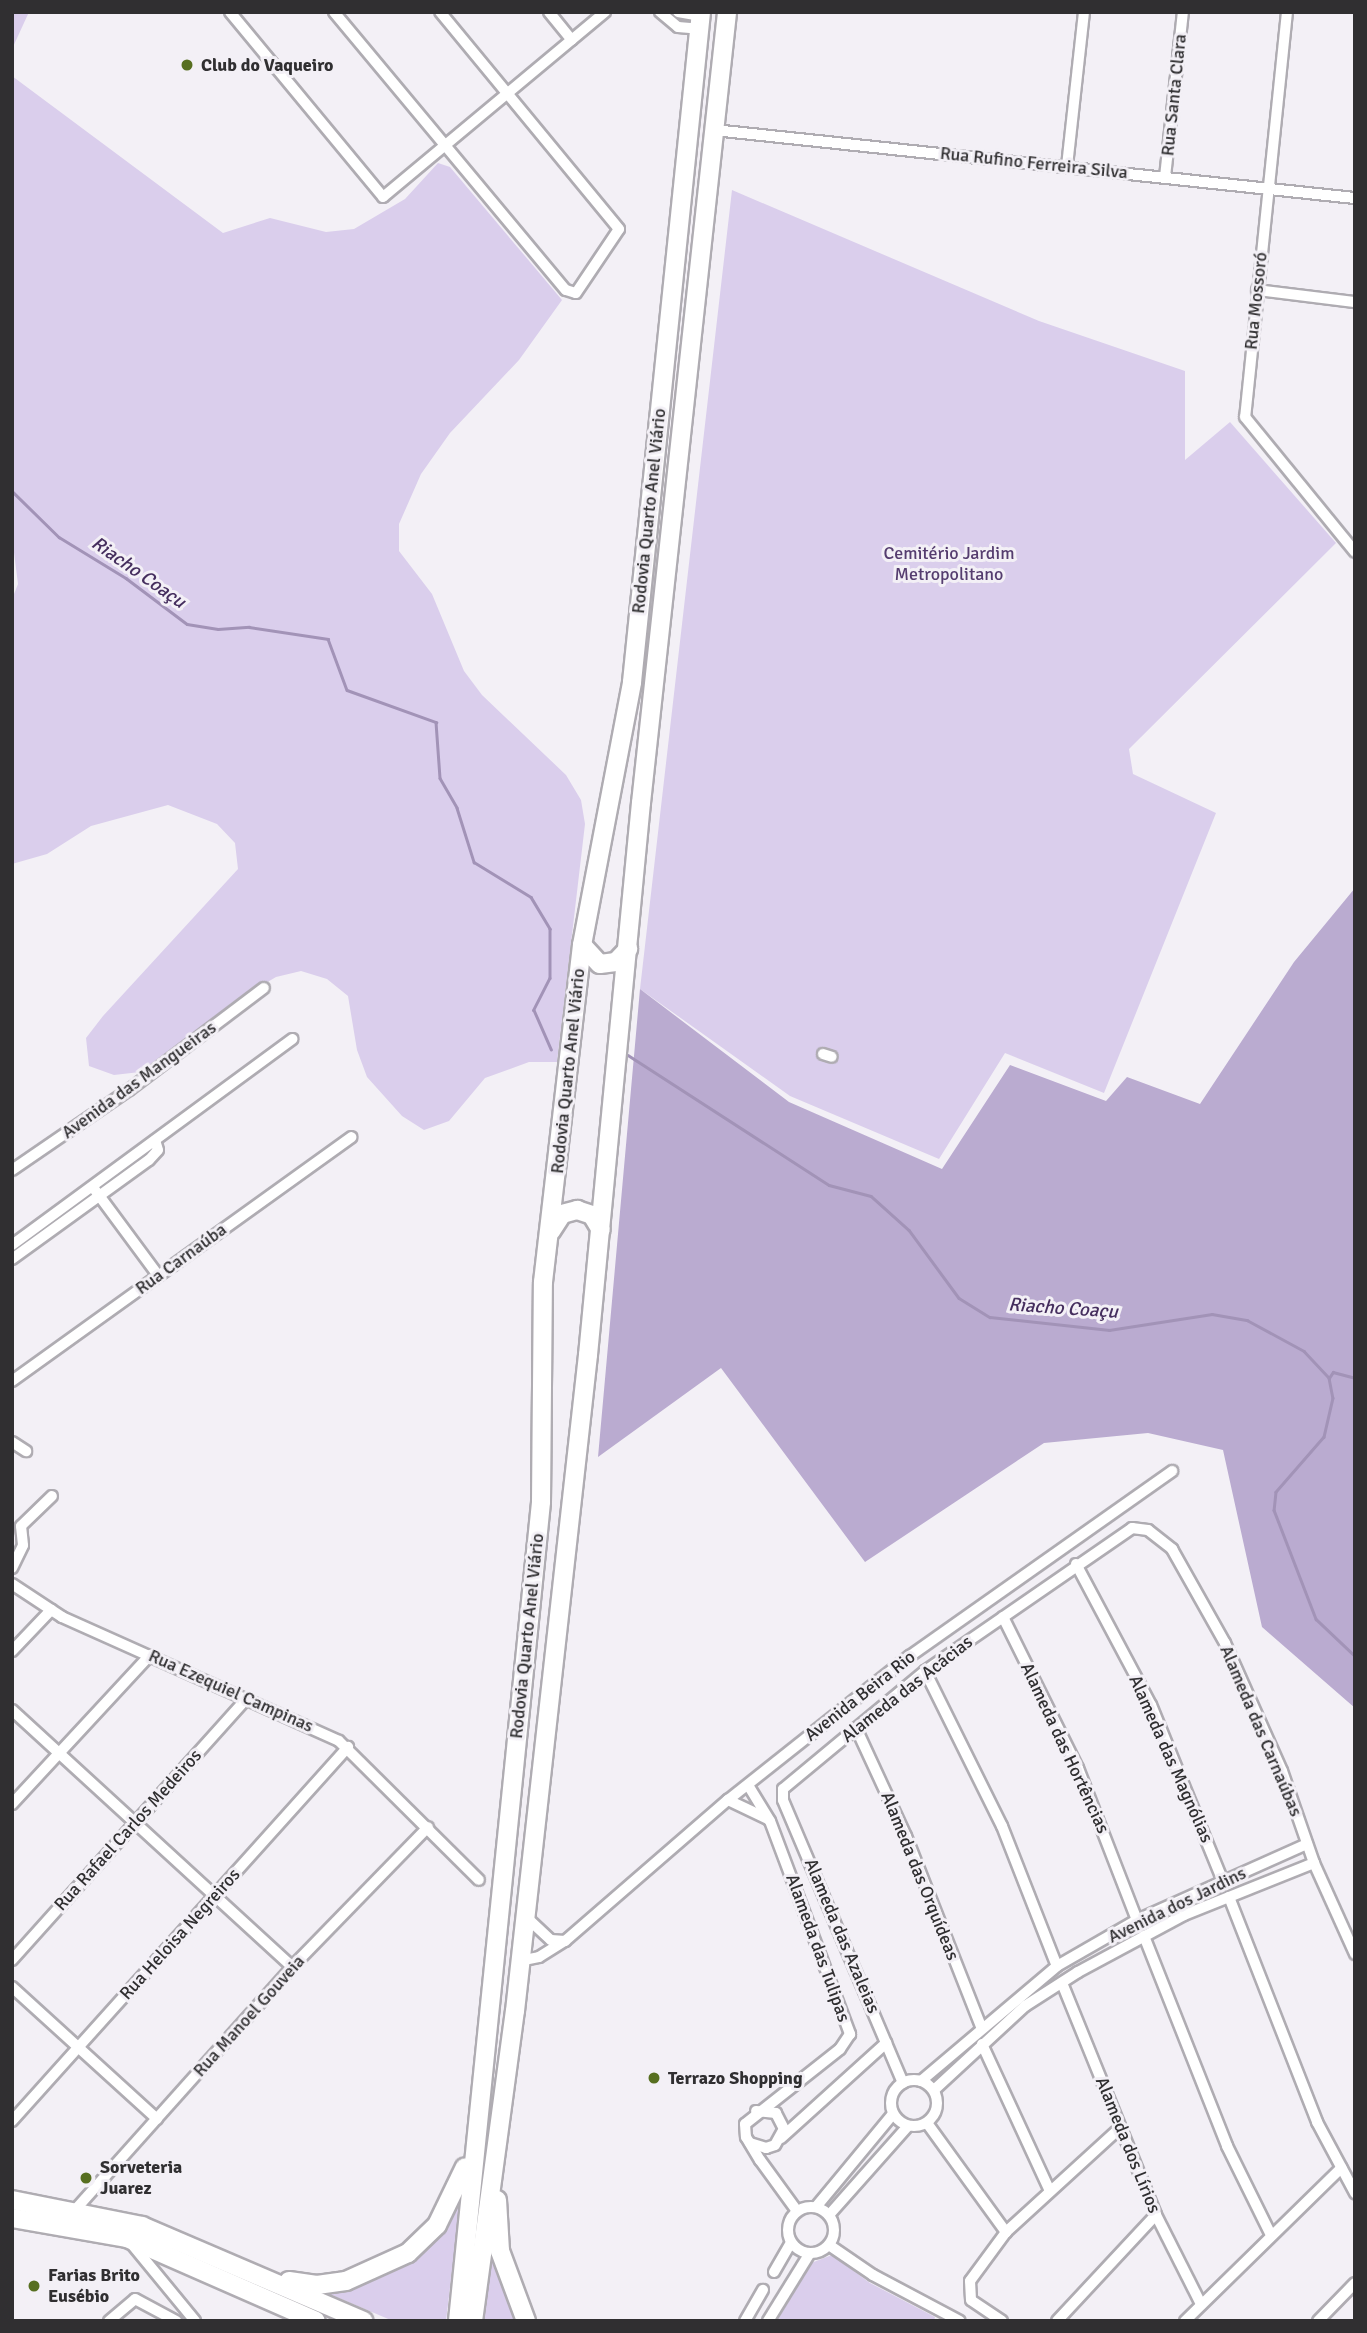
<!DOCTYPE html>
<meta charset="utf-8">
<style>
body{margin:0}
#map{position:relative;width:1367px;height:2333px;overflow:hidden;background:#f3f0f6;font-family:Signika,sans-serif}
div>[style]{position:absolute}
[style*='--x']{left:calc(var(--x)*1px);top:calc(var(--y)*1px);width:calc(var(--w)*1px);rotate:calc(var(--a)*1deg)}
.green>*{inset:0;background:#daceec}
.forest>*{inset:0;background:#baabd0}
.stream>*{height:2.5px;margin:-1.25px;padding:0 1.25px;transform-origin:1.25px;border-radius:1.25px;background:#a293b7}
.roads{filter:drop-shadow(2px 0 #afacb2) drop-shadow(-2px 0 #afacb2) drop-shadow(0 2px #afacb2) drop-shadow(0 -2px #afacb2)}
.minor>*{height:10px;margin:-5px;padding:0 5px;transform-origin:5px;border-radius:5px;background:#fff}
.minor>.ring{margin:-5px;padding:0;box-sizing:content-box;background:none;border:10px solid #fff;border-radius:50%}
.trunk>*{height:18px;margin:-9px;padding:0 9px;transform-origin:9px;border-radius:9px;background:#fff}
.dots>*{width:19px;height:19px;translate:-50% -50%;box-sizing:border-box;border:4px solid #f3f0f6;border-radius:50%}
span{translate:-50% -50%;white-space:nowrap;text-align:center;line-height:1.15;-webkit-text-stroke:6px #f3f0f6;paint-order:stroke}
.poi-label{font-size:18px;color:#302f31;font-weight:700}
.left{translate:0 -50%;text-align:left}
.street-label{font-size:18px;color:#302f31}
.park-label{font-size:18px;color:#553d6f}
.water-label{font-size:19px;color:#452e5e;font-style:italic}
.frame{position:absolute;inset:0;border:14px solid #302f31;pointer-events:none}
</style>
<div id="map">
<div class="green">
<i style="clip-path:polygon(12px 12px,29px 12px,12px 49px)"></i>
<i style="clip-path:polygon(12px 76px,223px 233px,270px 218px,326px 232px,354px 229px,405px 199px,438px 163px,450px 167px,562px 300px,519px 360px,450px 433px,421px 474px,399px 524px,399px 551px,432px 594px,464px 671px,482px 695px,566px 775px,581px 800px,585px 824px,557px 1062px,529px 1062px,485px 1078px,449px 1121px,424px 1130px,402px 1116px,367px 1077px,357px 1050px,348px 996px,327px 979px,301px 971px,276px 977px,230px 1004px,189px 1041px,140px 1072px,114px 1075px,89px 1066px,86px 1038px,103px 1016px,238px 869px,235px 843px,217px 824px,168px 805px,91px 826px,47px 854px,12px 864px,12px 599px,18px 584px,12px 537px)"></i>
<i style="clip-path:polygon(732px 190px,1039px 321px,1185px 371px,1185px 460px,1230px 422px,1336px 543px,1129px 749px,1133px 774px,1216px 813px,1104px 1093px,1005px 1053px,939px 1159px,790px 1096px,640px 989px)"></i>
<i style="clip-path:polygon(460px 2205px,446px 2321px,393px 2321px,320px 2290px,362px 2283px,395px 2269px,424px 2249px)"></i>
<i style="clip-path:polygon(491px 2239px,502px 2283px,518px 2321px,483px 2321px)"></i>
<i style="clip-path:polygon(832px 2255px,870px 2283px,935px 2317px,934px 2321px,777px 2321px,811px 2263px)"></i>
</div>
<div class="forest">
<i style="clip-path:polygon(1355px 888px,1355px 1708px,1262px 1627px,1223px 1450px,1148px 1433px,1044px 1443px,865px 1562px,721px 1368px,598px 1457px,640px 989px,789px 1102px,942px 1169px,1010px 1065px,1106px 1101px,1127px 1077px,1200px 1104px,1294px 962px)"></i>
</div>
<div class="stream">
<i style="--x:12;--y:491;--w:66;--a:44.4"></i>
<i style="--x:59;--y:537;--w:79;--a:31.5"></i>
<i style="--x:126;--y:578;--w:76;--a:37"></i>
<i style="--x:187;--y:624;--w:31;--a:9"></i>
<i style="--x:218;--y:629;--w:31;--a:-4"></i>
<i style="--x:249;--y:627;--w:80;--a:8.6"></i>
<i style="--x:328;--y:639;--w:54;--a:69.6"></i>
<i style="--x:347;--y:690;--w:95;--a:19.8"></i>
<i style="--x:436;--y:722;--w:56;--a:85.9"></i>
<i style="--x:440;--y:778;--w:34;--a:60"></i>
<i style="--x:457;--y:808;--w:57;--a:72.5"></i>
<i style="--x:474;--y:862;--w:67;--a:31.6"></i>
<i style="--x:531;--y:897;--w:37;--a:59"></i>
<i style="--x:550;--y:929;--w:49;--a:90"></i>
<i style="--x:550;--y:978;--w:36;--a:117"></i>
<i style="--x:534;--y:1010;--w:43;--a:66.4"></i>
<i style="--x:628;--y:1055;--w:239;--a:32.9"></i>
<i style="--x:829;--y:1185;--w:43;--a:14.7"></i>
<i style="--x:871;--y:1196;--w:51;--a:41.8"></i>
<i style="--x:909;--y:1230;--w:84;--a:53.7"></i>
<i style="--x:959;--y:1298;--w:36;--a:32"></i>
<i style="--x:990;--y:1317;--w:120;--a:6.2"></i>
<i style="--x:1109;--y:1330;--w:104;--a:-8.8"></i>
<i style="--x:1212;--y:1314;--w:36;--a:10"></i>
<i style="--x:1247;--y:1320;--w:65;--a:28.5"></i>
<i style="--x:1304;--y:1351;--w:37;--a:47"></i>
<i style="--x:1329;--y:1378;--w:20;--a:79"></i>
<i style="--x:1333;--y:1398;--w:40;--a:103"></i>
<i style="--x:1324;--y:1437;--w:73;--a:131.1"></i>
<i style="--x:1276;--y:1492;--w:18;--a:96"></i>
<i style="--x:1274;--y:1510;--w:117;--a:68.9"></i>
<i style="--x:1316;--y:1619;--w:54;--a:43.5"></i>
<i style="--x:1329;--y:1378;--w:7;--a:-56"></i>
<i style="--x:1333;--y:1372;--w:23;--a:15"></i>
</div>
<div class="roads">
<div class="minor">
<i style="--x:230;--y:12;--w:240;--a:50.4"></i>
<i style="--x:383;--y:197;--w:289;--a:-39.8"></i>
<i style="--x:334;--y:12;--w:362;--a:50.2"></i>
<i style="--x:566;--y:290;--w:10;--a:17"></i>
<i style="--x:576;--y:293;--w:77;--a:-56.1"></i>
<i style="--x:619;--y:229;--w:281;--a:-129.5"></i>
<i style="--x:549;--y:12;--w:36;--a:51"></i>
<i style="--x:660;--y:12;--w:23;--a:40"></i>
<i style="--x:678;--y:27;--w:21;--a:5"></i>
<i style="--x:678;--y:12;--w:23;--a:10"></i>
<i style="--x:1287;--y:12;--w:407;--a:95.9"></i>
<i style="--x:1245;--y:417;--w:174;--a:50.8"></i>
<i style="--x:714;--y:130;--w:645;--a:6.06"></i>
<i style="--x:1067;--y:166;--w:155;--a:-83.7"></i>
<i style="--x:1165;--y:177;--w:166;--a:-83.8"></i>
<i style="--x:1257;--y:290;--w:99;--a:7"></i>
<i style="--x:823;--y:1054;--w:9;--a:18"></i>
<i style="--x:12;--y:1170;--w:142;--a:-34.4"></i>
<i style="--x:129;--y:1090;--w:169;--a:-37.1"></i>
<i style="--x:95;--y:1190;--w:106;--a:53.5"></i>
<i style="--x:12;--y:1245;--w:348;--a:-36.3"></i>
<i style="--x:12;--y:1259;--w:169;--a:-35.9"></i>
<i style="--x:149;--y:1160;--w:13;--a:-48"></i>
<i style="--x:158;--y:1150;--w:10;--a:-107"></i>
<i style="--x:12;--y:1381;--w:418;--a:-35.7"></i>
<i style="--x:12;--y:1442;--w:17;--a:33"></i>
<i style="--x:1076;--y:1564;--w:160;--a:62"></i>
<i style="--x:1151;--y:1705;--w:190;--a:67.8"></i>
<i style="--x:12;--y:1568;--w:25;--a:-64"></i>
<i style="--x:23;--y:1545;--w:19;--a:-96"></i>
<i style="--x:21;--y:1526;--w:43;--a:-44.1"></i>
<i style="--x:12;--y:1584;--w:60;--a:33.4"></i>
<i style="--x:62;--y:1617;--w:303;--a:24.1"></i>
<i style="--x:339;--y:1741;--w:197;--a:44.8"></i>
<i style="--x:1003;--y:1617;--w:169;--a:63.6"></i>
<i style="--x:1078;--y:1768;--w:163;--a:68.8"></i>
<i style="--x:12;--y:1651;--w:57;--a:-46.4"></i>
<i style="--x:925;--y:1671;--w:173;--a:63.6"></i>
<i style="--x:1002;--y:1826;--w:150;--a:68.6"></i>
<i style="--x:12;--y:1710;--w:380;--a:42.5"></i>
<i style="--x:856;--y:1728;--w:119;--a:65.2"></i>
<i style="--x:906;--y:1836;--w:204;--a:68.5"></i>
<i style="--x:748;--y:1785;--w:42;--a:58.6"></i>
<i style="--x:770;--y:1821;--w:228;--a:69.4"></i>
<i style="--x:850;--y:2034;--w:18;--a:124"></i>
<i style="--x:840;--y:2049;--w:121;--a:141.7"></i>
<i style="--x:745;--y:2124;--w:13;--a:86"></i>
<i style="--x:746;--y:2137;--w:27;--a:59"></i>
<i style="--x:760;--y:2160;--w:63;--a:54"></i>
<i style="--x:728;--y:1800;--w:44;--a:25.4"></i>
<i style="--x:12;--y:1804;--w:203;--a:-47.2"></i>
<i style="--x:1229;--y:1897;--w:242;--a:68.6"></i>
<i style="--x:1317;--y:2122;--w:81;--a:61.8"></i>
<i style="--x:525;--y:1916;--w:35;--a:43"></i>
<i style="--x:551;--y:1940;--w:14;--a:4"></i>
<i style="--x:1144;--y:1936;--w:226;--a:68.4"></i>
<i style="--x:1227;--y:2146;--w:97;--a:63.7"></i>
<i style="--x:12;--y:1960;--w:349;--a:-48.1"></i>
<i style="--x:519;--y:1961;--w:20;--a:-11"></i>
<i style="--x:539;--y:1957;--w:31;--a:-32"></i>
<i style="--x:565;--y:1941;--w:216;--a:-40.9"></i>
<i style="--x:728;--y:1800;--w:232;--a:-38.4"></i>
<i style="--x:910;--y:1656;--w:321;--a:-35.2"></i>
<i style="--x:1062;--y:1983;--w:250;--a:67.9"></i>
<i style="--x:1156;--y:2215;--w:100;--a:63.2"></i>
<i style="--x:12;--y:1987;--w:196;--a:42.3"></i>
<i style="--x:982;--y:2044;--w:160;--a:65.2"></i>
<i class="ring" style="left:891px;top:2080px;width:36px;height:36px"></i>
<i style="--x:921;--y:2081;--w:178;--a:-40.2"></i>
<i style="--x:1057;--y:1966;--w:92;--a:-29.9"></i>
<i style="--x:1137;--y:1920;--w:186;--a:-24.1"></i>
<i style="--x:903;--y:2083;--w:307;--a:-113"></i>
<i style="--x:783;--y:1800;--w:11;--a:-90"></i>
<i style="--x:783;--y:1789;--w:185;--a:-39.7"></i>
<i style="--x:925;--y:1671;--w:252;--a:-34.6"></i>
<i style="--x:1132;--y:1528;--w:16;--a:7"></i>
<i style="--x:1148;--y:1530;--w:31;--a:38"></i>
<i style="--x:1172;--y:1549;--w:108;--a:60.6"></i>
<i style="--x:1225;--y:1643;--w:140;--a:66"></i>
<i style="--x:1282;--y:1771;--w:97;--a:70.8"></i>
<i style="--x:1314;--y:1863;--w:100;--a:65.7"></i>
<i style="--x:934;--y:2090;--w:124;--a:-42.7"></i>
<i style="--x:1025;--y:2006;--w:63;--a:-32.7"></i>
<i style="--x:1078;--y:1972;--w:120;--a:-28.3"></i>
<i style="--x:1184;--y:1915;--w:140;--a:-21.8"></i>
<i style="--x:12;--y:2121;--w:503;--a:-48.06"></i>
<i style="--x:927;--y:2123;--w:135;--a:54.1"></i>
<i style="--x:781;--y:2138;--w:142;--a:-42.1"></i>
<i style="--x:750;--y:2143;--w:17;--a:17"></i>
<i style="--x:766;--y:2148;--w:9;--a:-18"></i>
<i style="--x:775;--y:2145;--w:18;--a:-61"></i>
<i style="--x:784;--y:2129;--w:18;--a:-117"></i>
<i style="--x:776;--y:2113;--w:20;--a:-174"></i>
<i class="ring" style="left:788px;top:2207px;width:36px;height:36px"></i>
<i style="--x:816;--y:2207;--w:121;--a:-50.4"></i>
<i style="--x:75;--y:2210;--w:326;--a:-48.2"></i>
<i style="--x:292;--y:1967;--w:195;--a:-45.8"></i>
<i style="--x:829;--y:2215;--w:119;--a:-48.4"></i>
<i style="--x:131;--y:2243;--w:101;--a:50.6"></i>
<i style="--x:829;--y:2245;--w:53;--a:34.3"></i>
<i style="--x:873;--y:2275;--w:98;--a:27.9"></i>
<i style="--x:774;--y:2272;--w:34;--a:-60"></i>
<i style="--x:109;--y:2321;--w:34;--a:-40"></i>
<i style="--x:135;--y:2299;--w:47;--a:28.2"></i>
<i style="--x:745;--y:2321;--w:36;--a:-60"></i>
<i style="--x:768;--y:2321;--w:80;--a:-58.3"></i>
<i style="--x:1002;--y:2321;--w:37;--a:-146"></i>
<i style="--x:971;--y:2300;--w:19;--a:-93"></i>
<i style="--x:970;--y:2281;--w:61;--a:-53.7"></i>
<i style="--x:1006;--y:2232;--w:154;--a:-42.4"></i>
<i style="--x:1057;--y:2321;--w:145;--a:-47"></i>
<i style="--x:1185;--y:2321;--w:219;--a:-44.4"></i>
<i style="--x:1318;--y:2321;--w:53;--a:-45.8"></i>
</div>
<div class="trunk">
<i style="--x:582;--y:945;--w:26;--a:47"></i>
<i style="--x:600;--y:964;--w:16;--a:-7"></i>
<i style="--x:616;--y:962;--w:18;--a:-47"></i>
<i style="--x:551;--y:1231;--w:20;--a:-57"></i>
<i style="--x:562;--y:1214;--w:16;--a:-15"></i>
<i style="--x:577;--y:1210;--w:16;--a:18"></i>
<i style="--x:592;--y:1215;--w:17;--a:59"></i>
<i style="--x:12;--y:2200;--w:133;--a:11.3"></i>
<i style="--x:142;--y:2226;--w:241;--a:23.2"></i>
<i style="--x:497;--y:2200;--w:51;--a:86.6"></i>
<i style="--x:500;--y:2251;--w:75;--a:69.6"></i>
<i style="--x:12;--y:2218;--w:117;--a:9.9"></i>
<i style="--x:127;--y:2238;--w:206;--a:23.7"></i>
<i style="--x:289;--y:2281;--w:28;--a:8"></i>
<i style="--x:317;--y:2285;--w:29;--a:-8"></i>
<i style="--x:346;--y:2281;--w:68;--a:-24.3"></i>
<i style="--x:408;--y:2253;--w:40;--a:-44"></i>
<i style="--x:437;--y:2225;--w:64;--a:-64.2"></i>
<i style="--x:458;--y:2321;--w:823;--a:-84.21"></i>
<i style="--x:541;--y:1502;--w:220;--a:-89.5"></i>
<i style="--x:543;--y:1282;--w:339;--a:-83.4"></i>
<i style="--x:582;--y:945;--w:268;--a:-79.2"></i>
<i style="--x:632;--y:682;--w:674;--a:-84.12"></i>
<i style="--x:473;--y:2321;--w:313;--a:-82.3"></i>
<i style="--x:515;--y:2011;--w:660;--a:-83.65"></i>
<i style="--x:588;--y:1355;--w:555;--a:-84.52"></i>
<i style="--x:641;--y:803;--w:796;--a:-83.79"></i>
</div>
</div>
<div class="dots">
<i style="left:187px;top:65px;background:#576f20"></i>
<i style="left:654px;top:2078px;background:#576f20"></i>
<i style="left:86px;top:2178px;background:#576f20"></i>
<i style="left:34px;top:2286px;background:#576f20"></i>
</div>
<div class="poi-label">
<span class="left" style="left:201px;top:65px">Club do Vaqueiro</span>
<span class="left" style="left:668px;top:2078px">Terrazo Shopping</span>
<span class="left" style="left:100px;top:2178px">Sorveteria<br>Juarez</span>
<span class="left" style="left:48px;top:2286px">Farias Brito<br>Eusébio</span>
</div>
<div class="street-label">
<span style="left:1174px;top:95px;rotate:-84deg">Rua Santa Clara</span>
<span style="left:1034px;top:163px;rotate:6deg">Rua Rufino Ferreira Silva</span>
<span style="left:1256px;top:301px;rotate:-84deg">Rua Mossoró</span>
<span style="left:649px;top:511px;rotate:-84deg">Rodovia Quarto Anel Viário</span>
<span style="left:568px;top:1071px;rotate:-84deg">Rodovia Quarto Anel Viário</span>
<span style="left:139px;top:1080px;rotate:-36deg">Avenida das Mangueiras</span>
<span style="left:181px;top:1259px;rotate:-36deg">Rua Carnaúba</span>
<span style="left:527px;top:1636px;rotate:-84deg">Rodovia Quarto Anel Viário</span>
<span style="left:907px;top:1689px;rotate:-38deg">Alameda das Acácias</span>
<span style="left:231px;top:1691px;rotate:24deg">Rua Ezequiel Campinas</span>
<span style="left:860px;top:1696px;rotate:-38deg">Avenida Beira Rio</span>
<span style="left:1261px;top:1731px;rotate:67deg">Alameda das Carnaúbas</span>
<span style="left:1065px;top:1748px;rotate:65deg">Alameda das Hortências</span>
<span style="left:1171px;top:1759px;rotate:66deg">Alameda das Magnólias</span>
<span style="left:128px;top:1830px;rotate:-48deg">Rua Rafael Carlos Medeiros</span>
<span style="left:920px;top:1876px;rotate:68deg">Alameda das Orquídeas</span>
<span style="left:1177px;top:1905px;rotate:-26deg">Avenida dos Jardins</span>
<span style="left:180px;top:1934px;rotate:-48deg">Rua Heloisa Negreiros</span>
<span style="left:842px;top:1936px;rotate:67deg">Alameda das Azaleias</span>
<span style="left:818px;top:1948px;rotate:70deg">Alameda das Tulipas</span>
<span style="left:249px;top:2016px;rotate:-48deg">Rua Manoel Gouveia</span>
<span style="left:1128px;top:2145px;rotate:68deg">Alameda dos Lírios</span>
</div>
<div class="park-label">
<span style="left:949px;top:564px">Cemitério Jardim<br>Metropolitano</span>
</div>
<div class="water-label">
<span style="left:138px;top:573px;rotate:35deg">Riacho Coaçu</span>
<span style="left:1063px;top:1309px;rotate:4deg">Riacho Coaçu</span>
</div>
<div class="frame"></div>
</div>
